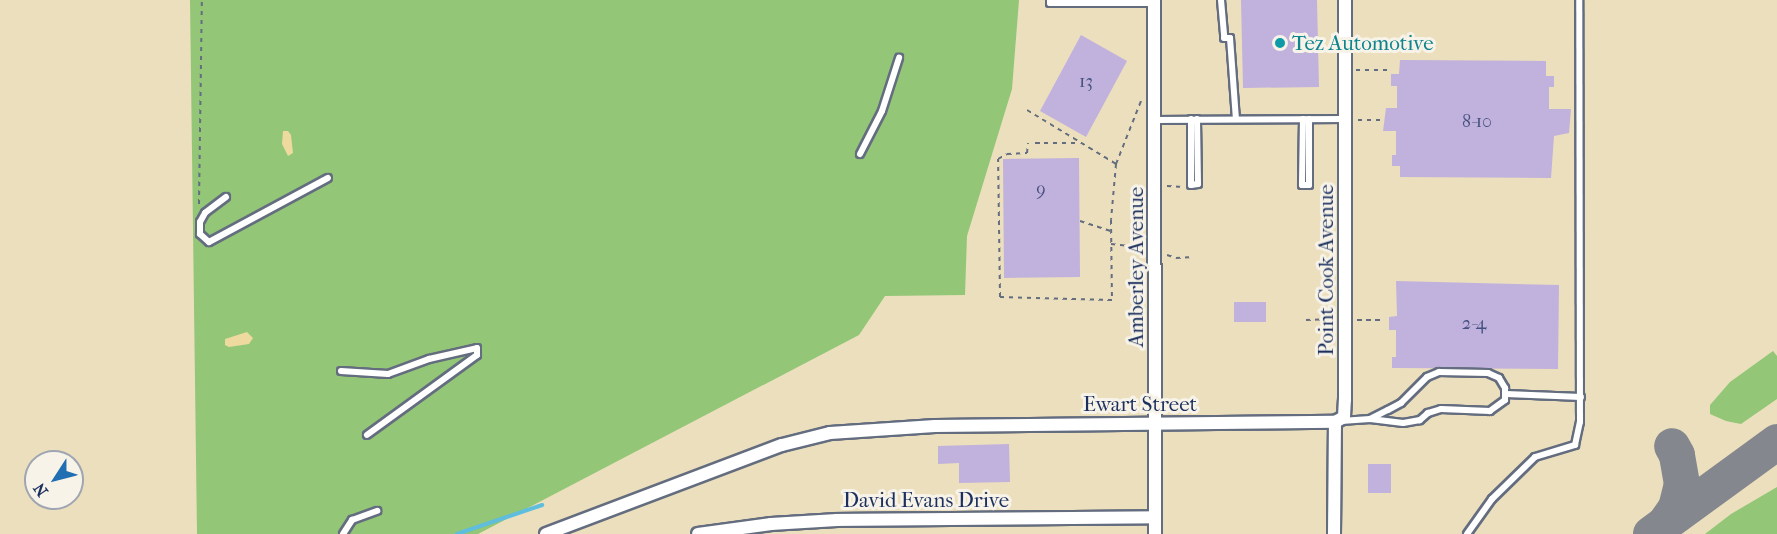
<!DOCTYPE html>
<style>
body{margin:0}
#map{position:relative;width:1777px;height:534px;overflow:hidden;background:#ecdfbd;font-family:"IM FELL French Canon",serif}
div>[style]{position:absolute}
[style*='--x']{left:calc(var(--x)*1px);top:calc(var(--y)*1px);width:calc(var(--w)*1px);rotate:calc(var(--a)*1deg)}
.green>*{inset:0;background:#93c677}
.sand>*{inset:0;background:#eeda9e}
.stream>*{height:4px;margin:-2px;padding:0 2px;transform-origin:2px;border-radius:2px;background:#5fbedd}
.taxiway>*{height:36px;margin:-18px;padding:0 18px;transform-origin:18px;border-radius:18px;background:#84878e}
.building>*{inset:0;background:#c1b1dd}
.path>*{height:2px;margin-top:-1px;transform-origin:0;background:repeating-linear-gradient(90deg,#646d7f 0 4.5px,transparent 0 9px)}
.roads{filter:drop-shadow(2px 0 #646d7f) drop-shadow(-2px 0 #646d7f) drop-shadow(0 2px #646d7f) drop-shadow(0 -2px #646d7f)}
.service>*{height:6px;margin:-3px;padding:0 3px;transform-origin:3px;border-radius:3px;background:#fff}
.minor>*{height:12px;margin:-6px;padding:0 6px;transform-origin:6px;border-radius:6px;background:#fff}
.dots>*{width:16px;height:16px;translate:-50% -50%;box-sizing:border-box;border:3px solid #f7f3e8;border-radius:50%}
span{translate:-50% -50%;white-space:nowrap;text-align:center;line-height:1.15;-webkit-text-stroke:6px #f7f3e8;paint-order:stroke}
.number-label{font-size:18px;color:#44507e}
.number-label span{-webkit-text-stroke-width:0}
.culture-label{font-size:21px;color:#0d838f}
.left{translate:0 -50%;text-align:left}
.street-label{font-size:21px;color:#1b2f5e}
.north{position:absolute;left:24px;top:450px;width:60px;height:60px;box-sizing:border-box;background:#f7f3e8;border:2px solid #9fa5b1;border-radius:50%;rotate:234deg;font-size:16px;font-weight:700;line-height:24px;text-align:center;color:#1b2f5e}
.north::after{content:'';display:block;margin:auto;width:21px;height:27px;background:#1f6fb2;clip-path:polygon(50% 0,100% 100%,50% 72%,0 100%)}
</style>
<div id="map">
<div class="green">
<i style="clip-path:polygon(190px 0,1019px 0,1012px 89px,967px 236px,965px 295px,885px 296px,859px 335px,478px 534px,197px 534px)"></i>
<i style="clip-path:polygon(1773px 351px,1777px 356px,1777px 399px,1741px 424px,1726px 421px,1710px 414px,1710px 405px,1730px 382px)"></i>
<i style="clip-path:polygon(1777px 487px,1777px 534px,1705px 534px,1731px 514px)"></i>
</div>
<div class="sand">
<i style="clip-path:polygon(283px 131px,288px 131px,291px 135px,293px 153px,288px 156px,282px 144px)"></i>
<i style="clip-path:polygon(247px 332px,253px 338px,249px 344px,229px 347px,225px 345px,225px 339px)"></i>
</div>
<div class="stream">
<i style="--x:457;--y:534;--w:90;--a:-18.8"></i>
</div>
<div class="taxiway">
<i style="--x:1664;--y:525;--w:21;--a:-55"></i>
<i style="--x:1676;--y:508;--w:25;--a:-76"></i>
<i style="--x:1682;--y:484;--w:29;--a:-100"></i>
<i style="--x:1677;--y:455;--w:10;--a:-119"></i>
<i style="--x:1651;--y:534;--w:156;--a:-36.1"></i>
</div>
<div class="building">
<i style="clip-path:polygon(1241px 0,1317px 0,1319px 87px,1243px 88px)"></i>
<i style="clip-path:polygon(1081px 35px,1127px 61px,1086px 137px,1040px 111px)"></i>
<i style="clip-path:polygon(1400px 60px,1546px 61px,1546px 76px,1554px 76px,1554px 87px,1549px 87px,1549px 109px,1571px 109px,1569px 133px,1554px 136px,1551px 178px,1400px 177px,1400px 166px,1392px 166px,1392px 155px,1396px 155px,1396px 131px,1383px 131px,1386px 108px,1397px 108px,1397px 86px,1391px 86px,1391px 74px,1399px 74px)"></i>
<i style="clip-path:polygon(1079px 158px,1080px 277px,1004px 278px,1003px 159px)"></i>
<i style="clip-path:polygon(1396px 281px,1559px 285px,1558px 369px,1392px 368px,1392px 357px,1396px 357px,1396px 330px,1389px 330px,1389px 317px,1397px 316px)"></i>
<i style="clip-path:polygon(1234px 302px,1266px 302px,1266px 322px,1234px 322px)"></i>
<i style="clip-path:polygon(1009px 444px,1010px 482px,959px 483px,959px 463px,938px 464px,938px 446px)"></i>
<i style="clip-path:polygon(1368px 464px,1391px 464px,1391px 493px,1368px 493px)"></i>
</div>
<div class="path">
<i style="--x:1356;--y:70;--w:32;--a:0"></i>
<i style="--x:1027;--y:110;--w:104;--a:31.2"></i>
<i style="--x:1116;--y:164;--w:56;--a:95.1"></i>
<i style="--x:1111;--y:220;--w:80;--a:89.3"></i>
<i style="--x:1112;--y:300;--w:112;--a:-178.5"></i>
<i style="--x:1000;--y:297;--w:138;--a:-90.8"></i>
<i style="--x:998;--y:159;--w:10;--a:-29"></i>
<i style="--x:1007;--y:154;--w:20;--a:-3"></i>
<i style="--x:1027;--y:153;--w:10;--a:-84"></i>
<i style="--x:1358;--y:120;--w:23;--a:0"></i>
<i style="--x:1035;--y:143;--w:43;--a:0"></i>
<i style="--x:1116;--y:164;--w:68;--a:-68.4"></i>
<i style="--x:1167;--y:186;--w:16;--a:4"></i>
<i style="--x:1325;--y:198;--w:9;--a:0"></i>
<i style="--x:199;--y:204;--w:204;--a:-89.2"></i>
<i style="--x:1080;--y:221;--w:33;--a:18"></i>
<i style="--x:1111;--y:244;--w:30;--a:6"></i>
<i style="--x:1167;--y:255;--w:9;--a:18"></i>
<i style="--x:1176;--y:258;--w:17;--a:-3"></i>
<i style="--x:1306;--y:320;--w:27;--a:-2"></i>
<i style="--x:1357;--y:320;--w:24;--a:0"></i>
</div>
<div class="roads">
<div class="service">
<i style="--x:1050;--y:0;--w:3;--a:90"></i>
<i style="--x:1050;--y:3;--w:104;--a:0"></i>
<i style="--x:1221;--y:0;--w:38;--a:85"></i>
<i style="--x:1224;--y:38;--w:6;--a:0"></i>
<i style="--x:1230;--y:38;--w:81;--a:85.8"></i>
<i style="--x:1191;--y:119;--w:66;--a:90"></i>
<i style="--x:1191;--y:185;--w:7;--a:-8"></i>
<i style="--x:1198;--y:184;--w:65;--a:-90.9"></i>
<i style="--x:1303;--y:119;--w:66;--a:90.9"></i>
<i style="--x:1302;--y:185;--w:7;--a:0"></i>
<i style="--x:1309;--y:185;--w:66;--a:-90"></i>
<i style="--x:1155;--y:120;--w:190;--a:-0.3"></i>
<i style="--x:860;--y:154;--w:48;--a:-62.9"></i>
<i style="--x:882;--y:111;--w:56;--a:-72.2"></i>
<i style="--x:226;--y:197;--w:26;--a:143"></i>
<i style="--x:205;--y:213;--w:10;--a:119"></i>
<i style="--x:200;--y:222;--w:12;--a:90"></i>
<i style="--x:200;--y:234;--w:12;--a:42"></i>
<i style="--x:209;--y:242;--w:135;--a:-28.3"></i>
<i style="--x:341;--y:371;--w:47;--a:3.7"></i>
<i style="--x:388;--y:374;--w:44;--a:-20.1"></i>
<i style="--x:429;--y:359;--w:49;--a:-12.9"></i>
<i style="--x:477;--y:348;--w:7;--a:90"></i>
<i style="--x:477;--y:355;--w:136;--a:144"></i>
<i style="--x:1506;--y:394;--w:75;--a:2.3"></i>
<i style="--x:1341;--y:421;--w:29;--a:-4"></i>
<i style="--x:1370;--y:419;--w:20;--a:-27"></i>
<i style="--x:1388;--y:410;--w:15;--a:-28"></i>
<i style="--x:1401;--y:403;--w:37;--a:-45"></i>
<i style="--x:1427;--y:377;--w:13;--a:-23"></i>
<i style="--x:1439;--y:372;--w:49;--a:1.2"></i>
<i style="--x:1488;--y:373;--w:12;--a:24"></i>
<i style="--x:1499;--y:378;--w:12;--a:59"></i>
<i style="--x:1505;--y:388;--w:12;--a:90"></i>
<i style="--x:1505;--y:400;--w:19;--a:144"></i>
<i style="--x:1490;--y:411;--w:49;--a:-177.7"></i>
<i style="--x:1441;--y:409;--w:14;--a:163"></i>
<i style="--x:1428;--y:413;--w:11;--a:139"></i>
<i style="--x:1420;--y:420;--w:17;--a:170"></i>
<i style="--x:1403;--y:423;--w:33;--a:-173"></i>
<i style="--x:343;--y:534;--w:17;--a:-57"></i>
<i style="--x:352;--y:520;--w:27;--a:-20"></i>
<i style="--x:1467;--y:534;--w:43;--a:-54.5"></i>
<i style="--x:1492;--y:499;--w:60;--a:-44.3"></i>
<i style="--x:1535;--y:457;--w:42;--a:-16.7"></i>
<i style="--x:1575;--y:445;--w:24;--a:-78"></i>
<i style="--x:1580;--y:422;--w:422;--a:-90.1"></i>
</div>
<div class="minor">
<i style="--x:1154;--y:0;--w:534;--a:89.89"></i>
<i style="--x:546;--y:534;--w:252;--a:-20.7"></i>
<i style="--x:782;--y:445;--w:49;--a:-14"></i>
<i style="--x:830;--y:433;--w:105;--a:-3.8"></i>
<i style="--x:935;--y:426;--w:400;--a:-0.6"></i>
<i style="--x:698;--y:534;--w:74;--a:-7.8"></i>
<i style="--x:771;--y:524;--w:66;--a:-3.5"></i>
<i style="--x:837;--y:520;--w:318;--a:-0.5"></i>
<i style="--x:1334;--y:534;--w:112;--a:-89.5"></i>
<i style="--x:1335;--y:422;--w:10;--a:-29"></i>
<i style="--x:1344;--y:417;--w:17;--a:-87"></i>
<i style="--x:1345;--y:400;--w:400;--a:-90"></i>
</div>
</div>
<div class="dots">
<i style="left:1280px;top:43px;background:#0f9aa8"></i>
</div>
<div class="number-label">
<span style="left:1086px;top:82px">13</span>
<span style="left:1477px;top:122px">8-10</span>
<span style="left:1041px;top:190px">9</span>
<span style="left:1474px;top:324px">2-4</span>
</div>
<div class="culture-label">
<span class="left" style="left:1292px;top:43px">Tez Automotive</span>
</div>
<div class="street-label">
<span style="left:1136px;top:267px;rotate:-90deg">Amberley Avenue</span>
<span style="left:1326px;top:270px;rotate:-90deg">Point Cook Avenue</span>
<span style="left:1140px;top:404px">Ewart Street</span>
<span style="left:926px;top:500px">David Evans Drive</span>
</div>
<div class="north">N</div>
</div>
